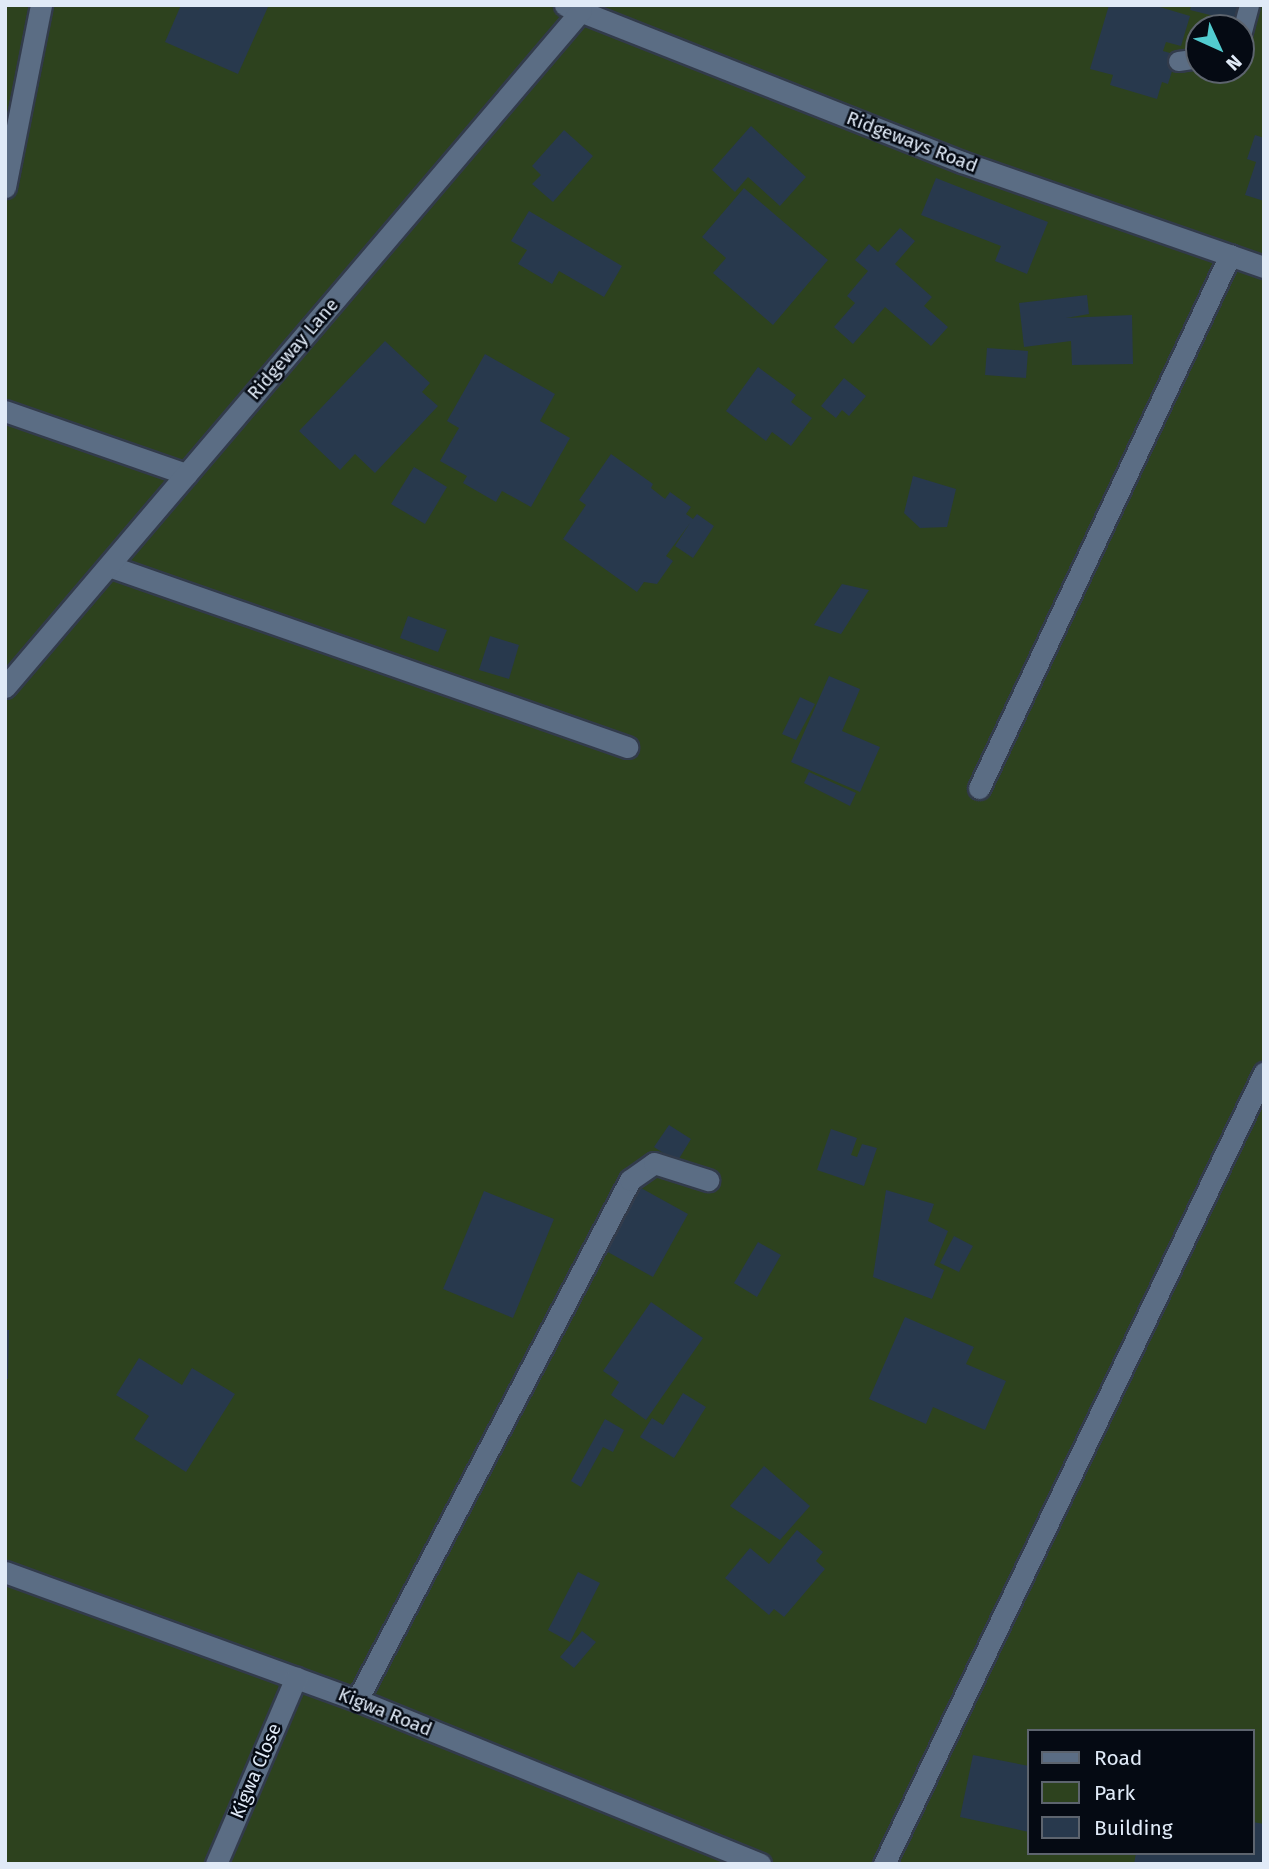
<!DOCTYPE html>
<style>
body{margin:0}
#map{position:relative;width:1269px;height:1869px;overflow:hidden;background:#112134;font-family:"Fira Sans",sans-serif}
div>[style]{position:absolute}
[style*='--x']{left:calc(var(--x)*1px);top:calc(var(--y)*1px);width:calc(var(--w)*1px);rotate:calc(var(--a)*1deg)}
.green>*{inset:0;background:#2d421e}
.building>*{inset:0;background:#28394d}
.roads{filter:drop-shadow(2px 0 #323b4b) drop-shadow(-2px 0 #323b4b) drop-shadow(0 2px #323b4b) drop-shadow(0 -2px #323b4b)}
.lane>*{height:19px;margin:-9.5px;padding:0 9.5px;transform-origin:9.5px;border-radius:9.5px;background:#5b6d84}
.street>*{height:21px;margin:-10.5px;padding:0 10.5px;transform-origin:10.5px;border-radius:10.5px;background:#5b6d84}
span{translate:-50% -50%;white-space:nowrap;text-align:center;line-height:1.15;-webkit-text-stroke:5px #050a13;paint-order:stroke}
.street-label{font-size:19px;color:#e0eaf7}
.frame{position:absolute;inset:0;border:7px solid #e0eaf7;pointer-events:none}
.legend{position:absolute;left:1027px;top:1729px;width:228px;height:126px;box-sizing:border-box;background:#050a13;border:2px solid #5d646e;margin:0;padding:9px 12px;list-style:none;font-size:21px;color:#e0eaf7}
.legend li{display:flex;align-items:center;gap:14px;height:35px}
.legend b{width:35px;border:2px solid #5d646e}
.north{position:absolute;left:1185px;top:14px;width:70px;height:70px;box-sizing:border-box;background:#050a13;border:2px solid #5d646e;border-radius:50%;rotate:135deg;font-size:19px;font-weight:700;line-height:28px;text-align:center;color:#e0eaf7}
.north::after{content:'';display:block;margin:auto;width:24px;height:32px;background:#52ccd0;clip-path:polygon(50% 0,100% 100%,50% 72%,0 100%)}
</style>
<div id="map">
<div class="green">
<i style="clip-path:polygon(evenodd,5px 5px,1264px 5px,1264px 1864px,5px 1864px,5px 5px,1199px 28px,1241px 28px,1241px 70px,1199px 70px,1199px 28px,5px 5px,1029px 1731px,1253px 1731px,1253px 1853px,1029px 1853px,1029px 1731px)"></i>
</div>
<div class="building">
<i style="clip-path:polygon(181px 5px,268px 7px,238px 74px,165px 42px)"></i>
<i style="clip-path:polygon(1109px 5px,1153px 5px,1190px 16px,1181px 46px,1166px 42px,1163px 51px,1177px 55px,1168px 84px,1162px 82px,1157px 99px,1110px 85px,1113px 75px,1090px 69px)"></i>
<i style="clip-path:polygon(1192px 5px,1239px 5px,1234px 21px,1190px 10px)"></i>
<i style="clip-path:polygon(751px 126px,806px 177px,780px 206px,748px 177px,735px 192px,712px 170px)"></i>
<i style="clip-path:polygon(564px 130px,593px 156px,553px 202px,532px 184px,541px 175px,532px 166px)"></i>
<i style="clip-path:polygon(1255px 135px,1264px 138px,1264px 201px,1245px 195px,1256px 162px,1247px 159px)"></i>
<i style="clip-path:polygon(936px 178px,1048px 222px,1027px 274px,995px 261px,1001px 246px,921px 215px)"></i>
<i style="clip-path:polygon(744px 188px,828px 260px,773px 325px,713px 273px,726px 258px,702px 237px)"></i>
<i style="clip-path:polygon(529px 211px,622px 266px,604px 297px,559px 271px,552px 284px,518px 264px,527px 250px,511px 241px)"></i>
<i style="clip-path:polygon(900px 228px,915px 241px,895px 264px,932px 297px,924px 306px,948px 327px,931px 346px,885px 307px,853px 344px,834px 327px,855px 303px,847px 296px,868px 271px,855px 260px,869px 244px,878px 252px)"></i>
<i style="clip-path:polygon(1087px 295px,1089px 314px,1066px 318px,1132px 315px,1133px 364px,1072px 365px,1071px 341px,1024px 347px,1019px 303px)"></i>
<i style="clip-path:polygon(385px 341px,430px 383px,422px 392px,438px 406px,375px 473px,355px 454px,340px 470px,299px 431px)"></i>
<i style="clip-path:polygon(987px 348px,1028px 351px,1026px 378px,985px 375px)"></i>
<i style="clip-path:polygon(485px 354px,555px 394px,540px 421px,570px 438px,531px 507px,502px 491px,496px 502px,463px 483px,467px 476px,440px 461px,459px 428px,447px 421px)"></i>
<i style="clip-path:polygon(758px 367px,796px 395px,791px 402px,812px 418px,791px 446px,772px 432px,766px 441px,726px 411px)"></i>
<i style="clip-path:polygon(844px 378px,866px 396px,849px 416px,842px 410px,836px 418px,821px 406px)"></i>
<i style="clip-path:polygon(611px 454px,653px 484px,651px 488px,665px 499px,670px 492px,691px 507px,686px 514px,693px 519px,697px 514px,714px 526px,693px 558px,675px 546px,690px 523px,666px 556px,673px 561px,657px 584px,644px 582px,637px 592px,563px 539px,586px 505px,579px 500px)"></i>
<i style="clip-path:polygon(414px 467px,447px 487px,425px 524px,391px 504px)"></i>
<i style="clip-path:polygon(913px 476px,956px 489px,947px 527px,920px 528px,904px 513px)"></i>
<i style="clip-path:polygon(842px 584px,869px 590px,841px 634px,814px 625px)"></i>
<i style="clip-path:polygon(408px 616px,447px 630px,438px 652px,400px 638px)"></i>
<i style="clip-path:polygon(490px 636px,519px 645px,509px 679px,479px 670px)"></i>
<i style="clip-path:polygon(829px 676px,860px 689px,842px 731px,880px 747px,860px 792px,791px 762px)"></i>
<i style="clip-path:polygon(800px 697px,815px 704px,796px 740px,782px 734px)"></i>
<i style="clip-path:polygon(809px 772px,856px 793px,850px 806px,804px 783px)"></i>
<i style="clip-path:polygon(669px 1125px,691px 1139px,677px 1162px,654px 1147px)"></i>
<i style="clip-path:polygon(831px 1129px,857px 1138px,851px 1155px,857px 1157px,862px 1144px,877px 1148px,864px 1186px,817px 1170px)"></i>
<i style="clip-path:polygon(641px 1188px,688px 1214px,653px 1277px,606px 1251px)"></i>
<i style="clip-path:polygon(886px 1190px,934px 1204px,928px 1221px,948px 1231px,934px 1265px,944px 1270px,932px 1299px,873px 1277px)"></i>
<i style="clip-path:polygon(484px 1191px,554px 1219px,513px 1318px,443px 1289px)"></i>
<i style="clip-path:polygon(954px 1236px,973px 1246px,959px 1272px,940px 1263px)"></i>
<i style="clip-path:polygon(758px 1242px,781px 1255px,757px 1297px,734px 1283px)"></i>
<i style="clip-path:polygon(651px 1302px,703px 1338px,646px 1420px,611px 1395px,619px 1382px,603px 1371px)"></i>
<i style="clip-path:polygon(905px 1317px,974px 1347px,966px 1364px,1006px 1381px,985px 1430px,933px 1407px,926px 1424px,869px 1399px)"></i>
<i style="clip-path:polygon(5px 1330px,9px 1330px,8px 1379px,5px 1379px)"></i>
<i style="clip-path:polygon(139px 1358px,182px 1385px,192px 1368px,235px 1394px,186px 1472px,134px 1439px,149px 1416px,116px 1395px)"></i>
<i style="clip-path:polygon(683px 1393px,706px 1407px,674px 1458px,640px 1437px,652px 1418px,663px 1425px)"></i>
<i style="clip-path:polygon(605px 1419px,624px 1430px,613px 1452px,603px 1447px,581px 1487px,571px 1481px)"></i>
<i style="clip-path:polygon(764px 1466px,810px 1506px,780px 1540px,730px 1506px)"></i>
<i style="clip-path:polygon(797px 1530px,823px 1552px,816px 1561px,825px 1569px,784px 1617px,774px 1609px,769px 1615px,725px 1578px,750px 1548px,769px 1564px)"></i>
<i style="clip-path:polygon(578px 1572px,600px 1583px,570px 1642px,548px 1630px)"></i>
<i style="clip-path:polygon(582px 1631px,596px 1642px,574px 1668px,560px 1657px)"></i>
<i style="clip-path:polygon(973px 1755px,1029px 1766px,1029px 1832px,960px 1817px)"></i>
<i style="clip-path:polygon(1253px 1822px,1264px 1824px,1264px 1864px,1134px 1864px,1136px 1853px,1253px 1853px)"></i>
</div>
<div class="roads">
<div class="lane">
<i style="--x:1241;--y:35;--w:31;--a:-75"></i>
<i style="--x:1178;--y:61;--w:21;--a:-8"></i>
</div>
<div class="street">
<i style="--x:565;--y:5;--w:427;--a:21.6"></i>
<i style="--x:962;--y:162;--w:320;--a:19.2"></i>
<i style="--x:5;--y:187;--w:186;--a:-78.8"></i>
<i style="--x:5;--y:411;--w:192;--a:19.2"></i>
<i style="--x:109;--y:566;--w:549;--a:19.26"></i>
<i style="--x:5;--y:687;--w:888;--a:-49.57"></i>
<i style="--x:979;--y:788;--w:589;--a:-64.78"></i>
<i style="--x:5;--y:1572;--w:375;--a:20"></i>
<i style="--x:357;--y:1700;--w:435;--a:22.1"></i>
<i style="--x:357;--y:1700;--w:587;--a:-62.3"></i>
<i style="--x:630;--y:1180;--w:29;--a:-35"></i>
<i style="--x:654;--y:1163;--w:57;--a:17.5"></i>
<i style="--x:216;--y:1864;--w:203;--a:-66.8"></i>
<i style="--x:884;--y:1864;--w:878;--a:-64.34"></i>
</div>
</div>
<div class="street-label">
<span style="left:912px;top:142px;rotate:21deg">Ridgeways Road</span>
<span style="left:293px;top:349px;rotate:-49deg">Ridgeway Lane</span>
<span style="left:385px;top:1712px;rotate:22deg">Kigwa Road</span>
<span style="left:256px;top:1771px;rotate:-67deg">Kigwa Close</span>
</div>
<div class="frame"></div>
<ul class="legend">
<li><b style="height:9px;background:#5b6d84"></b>Road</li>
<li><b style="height:19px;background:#2d421e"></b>Park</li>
<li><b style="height:19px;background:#28394d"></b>Building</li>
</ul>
<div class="north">N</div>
</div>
